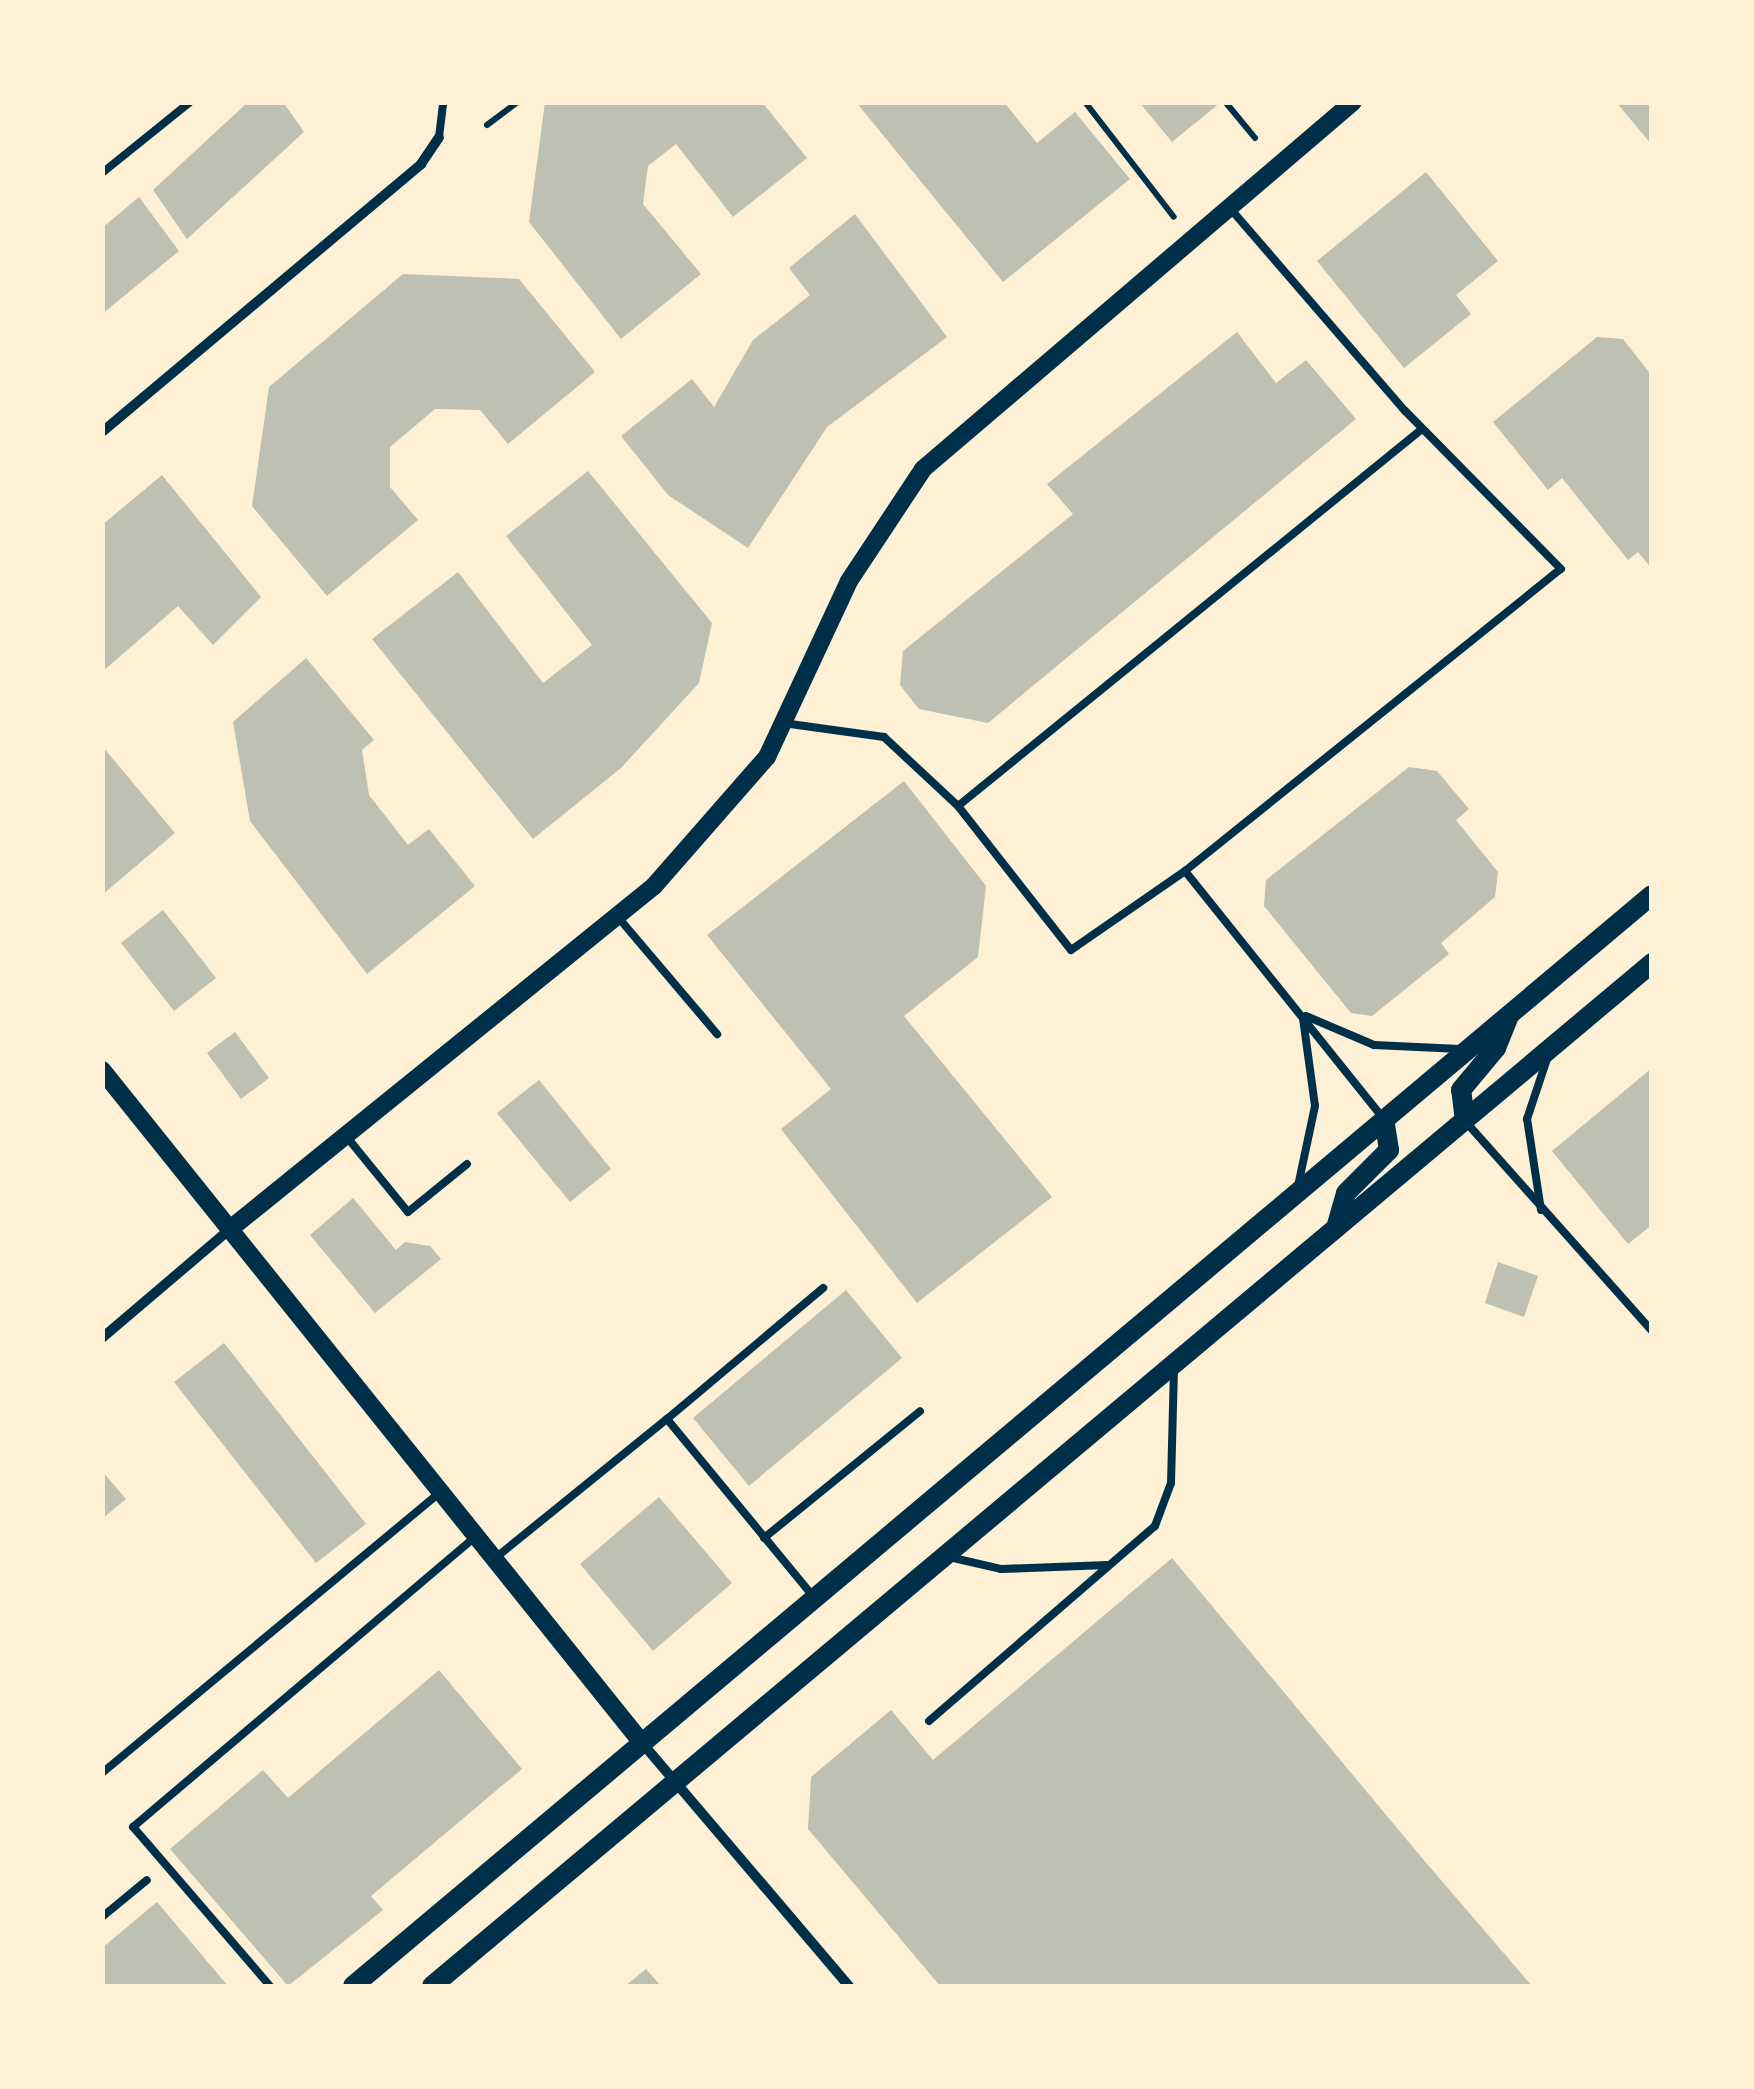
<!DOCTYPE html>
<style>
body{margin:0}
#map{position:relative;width:1754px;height:2089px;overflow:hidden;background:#fdf0d5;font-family:Karla,sans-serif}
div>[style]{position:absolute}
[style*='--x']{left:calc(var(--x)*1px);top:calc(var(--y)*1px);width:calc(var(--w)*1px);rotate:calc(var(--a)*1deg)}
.building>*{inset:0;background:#bec0b2}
.path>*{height:6px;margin:-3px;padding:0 3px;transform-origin:3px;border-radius:3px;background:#003049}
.service>*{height:8px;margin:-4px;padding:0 4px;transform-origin:4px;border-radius:4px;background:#003049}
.minor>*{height:10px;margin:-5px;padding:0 5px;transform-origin:5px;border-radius:5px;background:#003049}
.tertiary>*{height:18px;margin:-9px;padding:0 9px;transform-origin:9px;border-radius:9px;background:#003049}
.secondary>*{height:20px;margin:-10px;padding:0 10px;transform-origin:10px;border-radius:10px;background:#003049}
span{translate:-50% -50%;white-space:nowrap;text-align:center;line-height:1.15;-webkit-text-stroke:8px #fdf0d5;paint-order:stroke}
.frame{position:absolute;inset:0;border:105px solid #fdf0d5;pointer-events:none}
</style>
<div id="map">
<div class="building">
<i style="clip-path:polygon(248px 102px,283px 102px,304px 132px,187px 239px,153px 190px)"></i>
<i style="clip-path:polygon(545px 102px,762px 102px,807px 158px,733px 217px,676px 144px,648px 166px,643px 204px,701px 274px,621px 339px,529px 222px)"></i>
<i style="clip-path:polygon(856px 102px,1004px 102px,1037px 143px,1075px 112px,1130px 179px,1003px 282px)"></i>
<i style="clip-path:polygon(1139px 102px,1221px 102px,1172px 142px)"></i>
<i style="clip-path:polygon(1616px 102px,1652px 102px,1652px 145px)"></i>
<i style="clip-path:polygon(1426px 172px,1498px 261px,1456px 295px,1471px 314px,1404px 368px,1317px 261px)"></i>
<i style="clip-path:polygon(139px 197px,179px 251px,102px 314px,102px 228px)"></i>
<i style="clip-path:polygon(855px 214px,947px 337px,827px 427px,748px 548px,668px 495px,621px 436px,692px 379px,714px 407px,753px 340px,810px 295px,789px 268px)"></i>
<i style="clip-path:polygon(403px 274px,519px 279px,595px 372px,508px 444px,480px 410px,435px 409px,390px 447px,390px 487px,418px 520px,327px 596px,252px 506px,269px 387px)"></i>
<i style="clip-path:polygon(1237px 332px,1276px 383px,1306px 360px,1356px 419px,988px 723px,919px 709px,900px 685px,903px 651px,1073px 514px,1047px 484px)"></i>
<i style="clip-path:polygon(1597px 337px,1623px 339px,1652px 376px,1652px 569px,1638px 552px,1628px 560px,1562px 478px,1548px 490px,1493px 422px)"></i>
<i style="clip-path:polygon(588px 471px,712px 623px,699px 683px,621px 768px,533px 839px,372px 639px,458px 572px,543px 683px,592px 645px,506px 536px)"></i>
<i style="clip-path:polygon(162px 475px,261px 597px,213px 645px,178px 606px,102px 672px,102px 525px)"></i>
<i style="clip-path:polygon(306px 658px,374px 740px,362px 750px,369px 795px,408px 845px,429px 829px,475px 886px,367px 974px,250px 821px,233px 722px)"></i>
<i style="clip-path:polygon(102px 746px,175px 833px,102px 895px)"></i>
<i style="clip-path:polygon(1409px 767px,1437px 771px,1469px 809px,1456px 820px,1498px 872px,1495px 897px,1441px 943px,1449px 954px,1372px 1016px,1351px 1013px,1264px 906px,1266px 880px)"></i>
<i style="clip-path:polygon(904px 781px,986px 886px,978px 957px,904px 1016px,1052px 1197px,917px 1303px,781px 1129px,831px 1089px,707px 935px)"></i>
<i style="clip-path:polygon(163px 910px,216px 978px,174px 1011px,121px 943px)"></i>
<i style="clip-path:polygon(235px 1032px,269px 1078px,241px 1099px,207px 1053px)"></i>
<i style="clip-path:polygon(1652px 1068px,1652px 1225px,1628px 1244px,1552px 1151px)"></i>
<i style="clip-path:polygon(539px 1080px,611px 1169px,570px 1202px,497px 1113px)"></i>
<i style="clip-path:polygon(353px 1198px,396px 1250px,405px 1242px,430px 1246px,441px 1259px,375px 1313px,310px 1235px)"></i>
<i style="clip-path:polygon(1498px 1262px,1538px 1276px,1524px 1317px,1485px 1303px)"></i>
<i style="clip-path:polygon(846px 1290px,902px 1358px,749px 1486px,693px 1418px)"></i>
<i style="clip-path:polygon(224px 1343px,366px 1524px,316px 1563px,174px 1382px)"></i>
<i style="clip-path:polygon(102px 1471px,126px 1499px,102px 1519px)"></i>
<i style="clip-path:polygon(659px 1497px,732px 1583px,653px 1651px,580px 1564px)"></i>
<i style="clip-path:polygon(1172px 1558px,1422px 1858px,1532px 1986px,940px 1986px,808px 1829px,811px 1777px,891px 1710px,933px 1760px)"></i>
<i style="clip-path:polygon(439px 1670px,522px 1769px,371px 1896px,383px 1910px,288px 1986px,170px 1849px,263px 1770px,288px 1798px)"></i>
<i style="clip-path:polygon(157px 1902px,228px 1986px,102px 1986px,102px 1948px)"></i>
<i style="clip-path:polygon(646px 1969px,661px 1986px,625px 1986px)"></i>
</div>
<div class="path">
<i style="--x:1085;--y:102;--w:145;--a:52.3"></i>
<i style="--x:1227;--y:104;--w:44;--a:50.5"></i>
<i style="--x:487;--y:125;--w:39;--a:-37"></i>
</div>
<div class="service">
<i style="--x:439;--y:137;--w:35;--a:-83"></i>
<i style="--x:102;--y:173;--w:113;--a:-38.9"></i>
<i style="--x:783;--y:723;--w:102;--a:7.9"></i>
<i style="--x:884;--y:737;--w:101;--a:43"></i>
<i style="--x:958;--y:806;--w:183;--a:51.9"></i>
<i style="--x:1071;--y:950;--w:139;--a:-34.7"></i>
<i style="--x:1185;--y:871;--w:315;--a:51.3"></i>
<i style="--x:958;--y:806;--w:598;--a:-39.09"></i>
<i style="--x:1185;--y:871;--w:482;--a:-38.8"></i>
<i style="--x:1561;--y:569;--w:222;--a:-134.6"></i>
<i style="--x:1405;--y:411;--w:269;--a:-130.8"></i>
<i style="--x:617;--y:916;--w:155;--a:49.7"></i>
<i style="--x:1306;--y:1016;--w:74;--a:23.1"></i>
<i style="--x:1374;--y:1045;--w:86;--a:2.7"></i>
<i style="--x:1465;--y:1121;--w:281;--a:48.3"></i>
<i style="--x:346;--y:1136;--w:98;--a:50.8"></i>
<i style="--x:408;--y:1212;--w:76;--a:-39.1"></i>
<i style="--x:1298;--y:1186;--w:82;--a:-78"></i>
<i style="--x:1315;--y:1106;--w:89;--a:-97.8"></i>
<i style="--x:1541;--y:1210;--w:92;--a:-98.7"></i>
<i style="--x:1527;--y:1119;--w:63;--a:-71.6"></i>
<i style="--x:667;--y:1419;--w:204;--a:-40"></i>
<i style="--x:764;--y:1538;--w:201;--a:-39.1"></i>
<i style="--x:949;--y:1557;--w:53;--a:13"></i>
<i style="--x:1001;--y:1569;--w:107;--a:-2.1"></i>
<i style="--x:494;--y:1559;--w:223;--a:-39"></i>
<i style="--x:667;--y:1419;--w:229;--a:50.5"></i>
<i style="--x:929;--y:1721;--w:298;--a:-40.8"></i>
<i style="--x:1155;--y:1526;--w:46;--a:-69.6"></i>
<i style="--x:1171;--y:1483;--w:112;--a:-88.5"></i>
<i style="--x:102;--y:1773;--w:440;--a:-39.7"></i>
<i style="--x:102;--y:1917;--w:58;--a:-39.4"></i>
<i style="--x:270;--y:1986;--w:210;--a:-130.7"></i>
<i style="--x:133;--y:1827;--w:450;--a:-40.3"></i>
</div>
<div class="minor">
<i style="--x:102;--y:432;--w:417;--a:-40"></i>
<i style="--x:421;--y:164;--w:32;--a:-56"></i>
<i style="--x:102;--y:1338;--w:168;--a:-40.4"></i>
<i style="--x:643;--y:1744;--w:318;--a:49.6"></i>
</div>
<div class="tertiary">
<i style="--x:102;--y:1070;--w:864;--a:51.25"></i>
<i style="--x:230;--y:1229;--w:545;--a:-38.97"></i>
<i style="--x:654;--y:886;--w:171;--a:-48.8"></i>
<i style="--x:767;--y:757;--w:194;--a:-65"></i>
<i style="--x:849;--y:581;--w:134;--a:-56.5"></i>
<i style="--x:923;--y:469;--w:565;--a:-40.48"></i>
</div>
<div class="secondary">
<i style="--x:1465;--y:1121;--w:31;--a:-97"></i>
<i style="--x:1461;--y:1090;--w:55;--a:-50.2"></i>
<i style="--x:1496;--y:1048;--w:35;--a:-68"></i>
<i style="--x:1336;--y:1228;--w:36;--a:-74"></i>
<i style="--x:1346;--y:1193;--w:61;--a:-45"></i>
<i style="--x:1389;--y:1150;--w:31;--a:-99"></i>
<i style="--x:353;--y:1986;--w:1696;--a:-40.03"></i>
<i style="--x:432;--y:1986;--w:1592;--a:-39.98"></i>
</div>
<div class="frame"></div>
</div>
